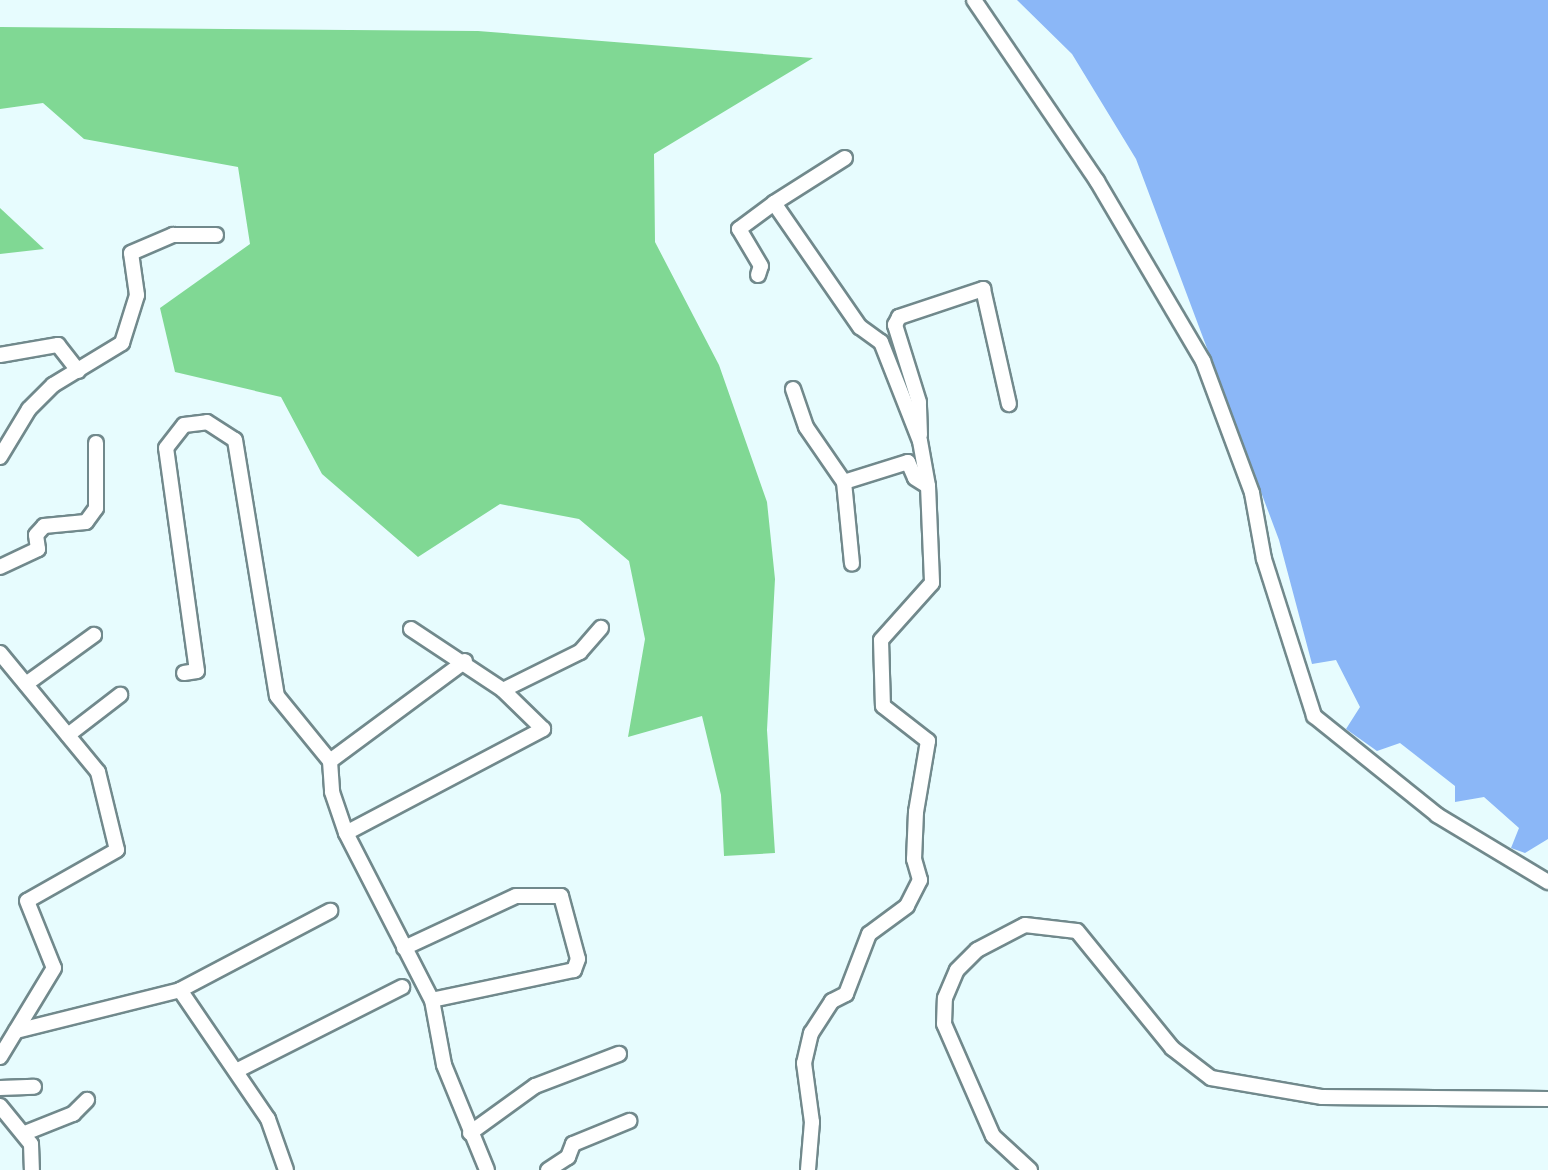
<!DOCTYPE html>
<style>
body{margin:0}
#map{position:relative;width:1548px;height:1170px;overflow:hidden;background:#e7fcfe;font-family:"Work Sans",sans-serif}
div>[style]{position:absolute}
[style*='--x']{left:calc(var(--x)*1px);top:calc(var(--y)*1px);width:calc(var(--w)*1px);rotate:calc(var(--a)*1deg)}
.forest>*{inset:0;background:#80d894}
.water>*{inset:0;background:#8bb7f7}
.roads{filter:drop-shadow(2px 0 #71898c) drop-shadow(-2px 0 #71898c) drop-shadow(0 2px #71898c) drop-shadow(0 -2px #71898c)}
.minor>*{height:14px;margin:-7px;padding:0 7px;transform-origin:7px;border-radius:7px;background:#fff}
span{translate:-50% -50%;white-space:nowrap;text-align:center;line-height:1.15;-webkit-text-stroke:8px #fff;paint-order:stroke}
</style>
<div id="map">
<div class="forest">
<i style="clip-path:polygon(0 27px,478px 31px,813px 58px,654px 154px,655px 242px,719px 365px,767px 502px,775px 579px,767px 730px,775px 853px,724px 856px,721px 795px,702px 716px,628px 737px,645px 639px,629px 561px,579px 519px,500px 504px,418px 557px,322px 474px,281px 397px,175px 372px,160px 308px,250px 244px,238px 167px,84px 139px,43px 103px,0 109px)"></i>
<i style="clip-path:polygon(0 208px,44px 249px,0 254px)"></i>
</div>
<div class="water">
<i style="clip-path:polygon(1017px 0,1548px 0,1548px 839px,1525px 853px,1511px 848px,1519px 828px,1484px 797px,1455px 802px,1455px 786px,1400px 743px,1377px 751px,1346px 729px,1360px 707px,1336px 660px,1312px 664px,1279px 540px,1136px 159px,1072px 54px)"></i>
</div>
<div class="roads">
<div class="minor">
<i style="--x:974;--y:0;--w:219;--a:55.8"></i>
<i style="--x:1097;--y:181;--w:209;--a:59.5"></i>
<i style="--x:1203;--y:361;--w:141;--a:69.6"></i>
<i style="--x:1252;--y:493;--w:67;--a:79.7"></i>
<i style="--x:1264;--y:559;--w:165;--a:72.3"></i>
<i style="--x:1314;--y:716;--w:158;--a:38.8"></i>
<i style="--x:1437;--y:815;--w:130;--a:31.1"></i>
<i style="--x:774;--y:203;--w:84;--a:-32.4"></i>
<i style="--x:758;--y:275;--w:9;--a:-72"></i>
<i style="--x:761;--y:266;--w:43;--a:-120.7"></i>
<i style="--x:739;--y:229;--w:44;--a:-36.6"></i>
<i style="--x:774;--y:203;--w:151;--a:55.3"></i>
<i style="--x:860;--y:327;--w:26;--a:36"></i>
<i style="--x:881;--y:342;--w:106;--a:68.5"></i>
<i style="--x:920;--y:441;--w:46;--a:79.9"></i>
<i style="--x:928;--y:486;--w:97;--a:87.6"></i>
<i style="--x:932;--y:583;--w:76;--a:131.8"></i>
<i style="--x:881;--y:640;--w:66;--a:88.3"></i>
<i style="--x:883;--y:706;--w:57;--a:37.9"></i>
<i style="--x:928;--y:741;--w:72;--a:99.6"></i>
<i style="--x:916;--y:812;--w:47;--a:92.4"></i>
<i style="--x:914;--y:859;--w:22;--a:74"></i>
<i style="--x:920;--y:880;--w:29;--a:117"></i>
<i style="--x:907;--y:906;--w:47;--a:143.6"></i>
<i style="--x:869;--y:934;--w:64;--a:111"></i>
<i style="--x:846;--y:994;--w:16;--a:153"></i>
<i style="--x:832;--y:1001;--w:38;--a:123"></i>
<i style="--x:811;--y:1033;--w:31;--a:103"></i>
<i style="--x:804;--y:1063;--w:60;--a:82.3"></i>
<i style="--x:812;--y:1122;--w:48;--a:94.8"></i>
<i style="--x:0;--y:355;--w:59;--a:-9.8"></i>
<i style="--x:58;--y:345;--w:33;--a:52"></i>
<i style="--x:793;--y:389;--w:40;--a:71.1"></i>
<i style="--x:806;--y:427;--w:67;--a:55.4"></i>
<i style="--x:844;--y:482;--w:82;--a:84.4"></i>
<i style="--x:920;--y:435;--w:33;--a:-92"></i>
<i style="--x:919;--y:402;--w:81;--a:-107.3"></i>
<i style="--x:895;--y:325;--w:9;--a:-63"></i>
<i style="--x:899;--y:317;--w:89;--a:-18.4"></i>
<i style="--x:983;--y:289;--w:118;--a:77.3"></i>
<i style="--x:0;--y:457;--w:56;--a:-58.9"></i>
<i style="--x:29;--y:409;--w:34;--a:-45"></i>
<i style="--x:53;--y:385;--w:81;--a:-31.3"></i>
<i style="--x:122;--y:343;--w:50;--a:-72.6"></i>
<i style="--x:137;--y:295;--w:42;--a:-98.1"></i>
<i style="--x:131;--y:253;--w:46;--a:-23.2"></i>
<i style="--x:173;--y:235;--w:43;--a:0"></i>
<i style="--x:844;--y:482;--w:67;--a:-17.4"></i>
<i style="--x:908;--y:462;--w:17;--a:66"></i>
<i style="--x:915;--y:478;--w:15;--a:32"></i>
<i style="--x:0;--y:567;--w:42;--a:-25.3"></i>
<i style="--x:38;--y:549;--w:14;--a:-98"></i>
<i style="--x:36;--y:535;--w:12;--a:-48"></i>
<i style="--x:44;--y:526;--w:42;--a:-5.4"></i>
<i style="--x:86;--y:522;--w:17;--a:-54"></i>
<i style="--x:96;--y:508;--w:65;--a:-90"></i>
<i style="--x:411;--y:629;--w:110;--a:33.5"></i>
<i style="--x:503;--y:690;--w:86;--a:-26.3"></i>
<i style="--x:580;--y:652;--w:32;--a:-49"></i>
<i style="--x:0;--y:653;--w:154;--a:50.5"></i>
<i style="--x:98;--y:772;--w:80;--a:76.3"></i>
<i style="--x:117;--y:850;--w:103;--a:150.5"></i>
<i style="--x:27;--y:901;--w:72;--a:68.1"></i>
<i style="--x:54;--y:968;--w:104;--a:121.2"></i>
<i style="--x:184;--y:673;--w:13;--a:-9"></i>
<i style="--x:197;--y:671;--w:225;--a:-97.9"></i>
<i style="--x:166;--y:448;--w:29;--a:-52"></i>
<i style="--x:184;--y:425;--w:23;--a:-7"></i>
<i style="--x:207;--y:422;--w:33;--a:33"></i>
<i style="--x:235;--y:440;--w:259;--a:80.7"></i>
<i style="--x:277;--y:696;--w:84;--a:50.8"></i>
<i style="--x:330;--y:761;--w:31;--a:86"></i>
<i style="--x:332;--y:792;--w:43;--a:71.1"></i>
<i style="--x:346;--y:833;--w:188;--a:62.8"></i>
<i style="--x:432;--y:1000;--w:66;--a:79.5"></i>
<i style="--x:444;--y:1065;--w:113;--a:67.7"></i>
<i style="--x:26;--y:684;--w:84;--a:-35.8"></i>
<i style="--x:68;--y:735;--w:66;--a:-37.6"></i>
<i style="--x:330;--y:761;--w:168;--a:-36.5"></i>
<i style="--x:346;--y:833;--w:223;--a:-27.8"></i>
<i style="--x:543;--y:729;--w:56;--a:-135.7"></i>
<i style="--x:404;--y:948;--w:123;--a:-24.9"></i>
<i style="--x:516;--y:896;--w:45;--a:0"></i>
<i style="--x:561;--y:896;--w:65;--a:74.9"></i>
<i style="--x:578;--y:959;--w:12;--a:110"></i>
<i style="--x:574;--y:970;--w:145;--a:168.1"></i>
<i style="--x:180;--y:990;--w:156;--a:55.7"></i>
<i style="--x:268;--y:1119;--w:54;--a:70.6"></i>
<i style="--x:16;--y:1031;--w:169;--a:-14"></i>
<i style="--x:180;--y:990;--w:170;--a:-27.8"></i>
<i style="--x:238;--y:1070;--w:184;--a:-26.8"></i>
<i style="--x:0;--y:1088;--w:34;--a:-2"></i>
<i style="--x:0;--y:1106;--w:49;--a:50.8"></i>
<i style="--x:31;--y:1144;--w:26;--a:88"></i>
<i style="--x:25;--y:1133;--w:52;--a:-21.6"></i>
<i style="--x:73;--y:1114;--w:20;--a:-45"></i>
<i style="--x:470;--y:1133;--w:80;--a:-35.9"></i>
<i style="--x:535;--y:1086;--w:90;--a:-20.9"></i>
<i style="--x:548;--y:1170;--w:24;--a:-33"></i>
<i style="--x:568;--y:1157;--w:14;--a:-69"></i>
<i style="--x:573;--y:1144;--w:61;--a:-22.3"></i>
<i style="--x:1030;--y:1170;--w:50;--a:-137.4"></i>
<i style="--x:993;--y:1136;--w:122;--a:-113.6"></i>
<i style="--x:944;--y:1024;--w:26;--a:-88"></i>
<i style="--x:945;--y:998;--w:30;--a:-67"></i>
<i style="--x:957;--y:970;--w:28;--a:-45"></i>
<i style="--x:977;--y:950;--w:54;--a:-27.5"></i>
<i style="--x:1025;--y:925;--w:52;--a:6.6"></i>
<i style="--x:1077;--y:931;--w:151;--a:50.9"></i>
<i style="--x:1172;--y:1048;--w:49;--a:37.6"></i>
<i style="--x:1211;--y:1078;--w:113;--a:9.7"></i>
<i style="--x:1322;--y:1097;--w:226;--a:0.5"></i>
</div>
</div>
</div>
